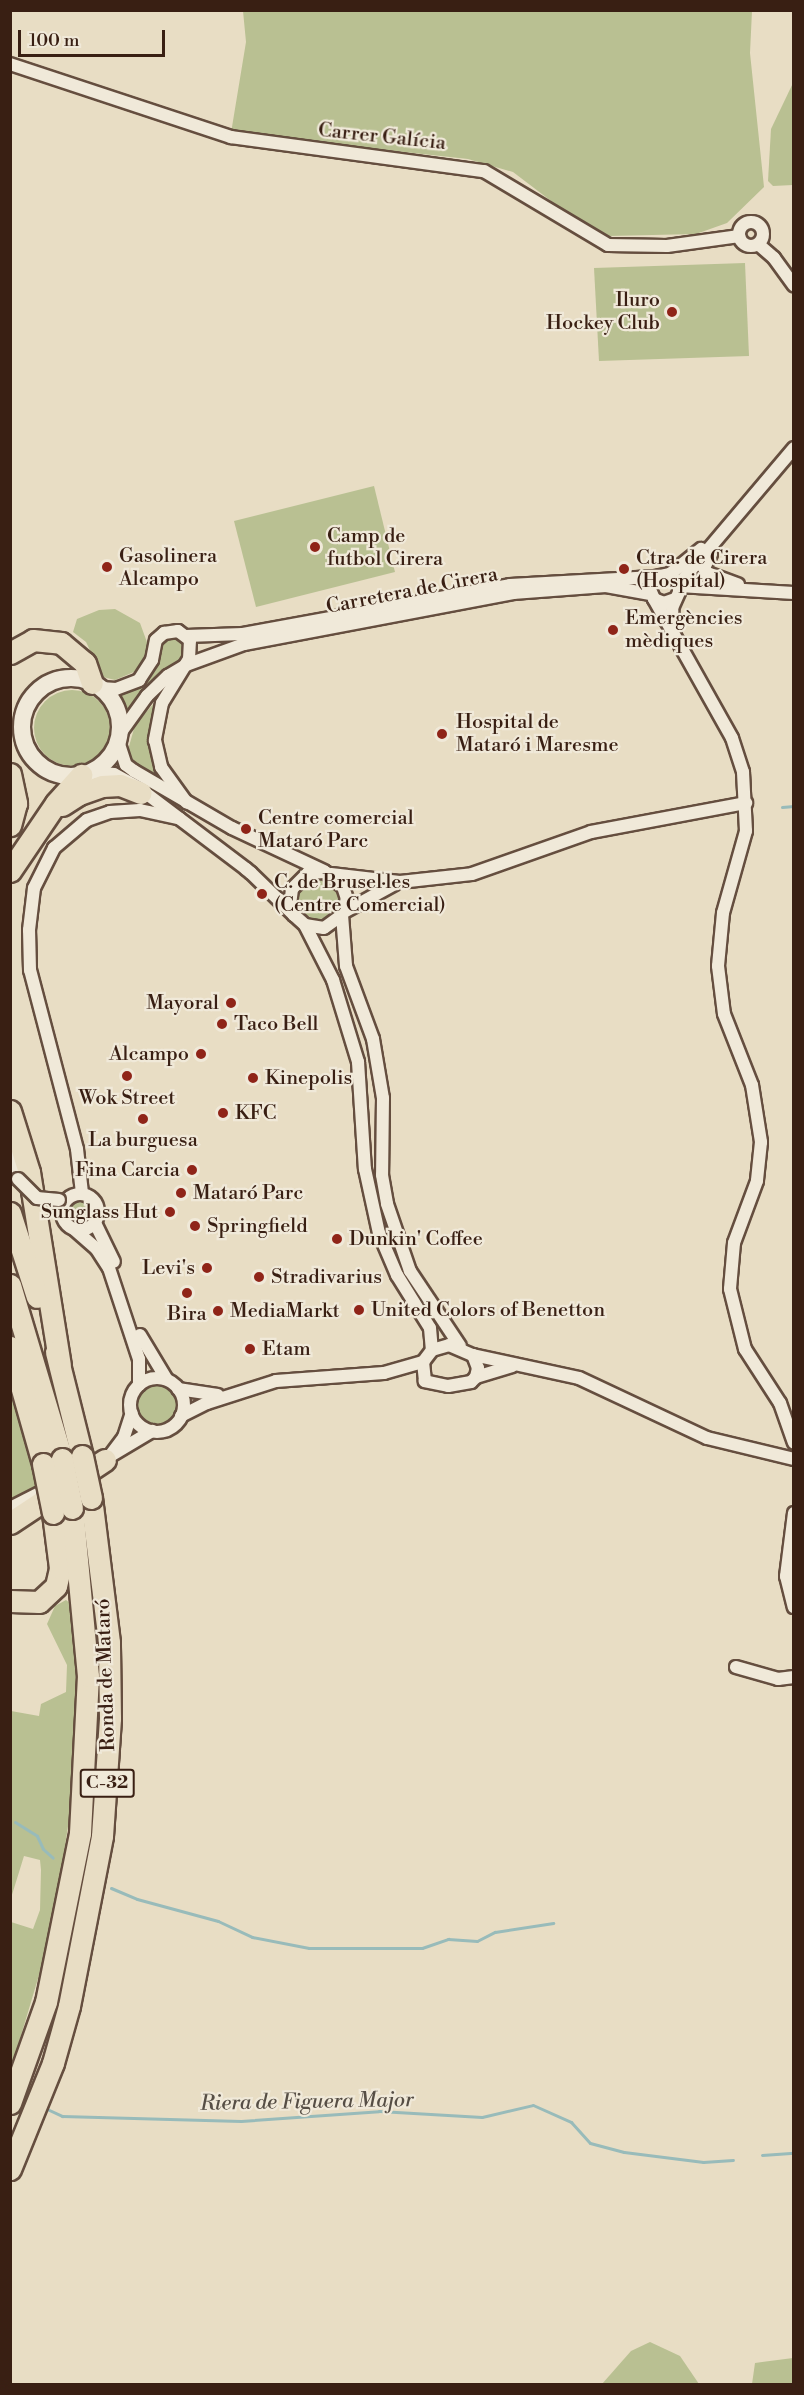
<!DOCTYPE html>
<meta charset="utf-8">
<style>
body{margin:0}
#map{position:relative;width:804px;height:2395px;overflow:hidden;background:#e8ddc4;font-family:"Libre Bodoni",serif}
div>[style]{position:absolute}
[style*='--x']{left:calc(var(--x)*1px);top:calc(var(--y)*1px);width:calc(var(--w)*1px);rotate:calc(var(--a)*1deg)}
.green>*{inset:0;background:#b9c092}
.round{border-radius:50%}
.stream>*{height:3px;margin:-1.5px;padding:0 1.5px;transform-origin:1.5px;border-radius:1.5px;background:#98bbba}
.roads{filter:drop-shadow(2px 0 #654e3f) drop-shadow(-2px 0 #654e3f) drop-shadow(0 2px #654e3f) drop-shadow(0 -2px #654e3f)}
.street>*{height:12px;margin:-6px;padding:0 6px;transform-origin:6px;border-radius:6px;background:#f0e9d9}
.street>.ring{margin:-6px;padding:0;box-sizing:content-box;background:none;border:12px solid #f0e9d9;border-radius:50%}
.secondary>*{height:16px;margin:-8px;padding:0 8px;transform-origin:8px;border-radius:8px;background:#f0e9d9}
.secondary>.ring{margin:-8px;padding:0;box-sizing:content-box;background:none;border:16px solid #f0e9d9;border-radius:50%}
.highway>*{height:21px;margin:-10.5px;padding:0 10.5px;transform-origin:10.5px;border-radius:10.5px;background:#e8ddc4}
.bridges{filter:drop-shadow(2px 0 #654e3f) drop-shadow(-2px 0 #654e3f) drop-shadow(0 2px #654e3f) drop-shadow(0 -2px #654e3f)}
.street-bridge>*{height:12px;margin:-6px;padding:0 6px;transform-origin:6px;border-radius:6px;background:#f0e9d9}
.highway-bridge>*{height:21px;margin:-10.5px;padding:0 10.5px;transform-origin:10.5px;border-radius:10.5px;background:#e8ddc4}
.dots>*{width:16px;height:16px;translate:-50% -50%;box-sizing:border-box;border:3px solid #f0e9d9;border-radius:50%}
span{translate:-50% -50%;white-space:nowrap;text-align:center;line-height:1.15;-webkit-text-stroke:4.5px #f0e9d9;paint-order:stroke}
.shield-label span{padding:2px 4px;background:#f0e9d9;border:2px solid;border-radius:4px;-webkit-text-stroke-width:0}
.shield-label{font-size:18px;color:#391f13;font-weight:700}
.street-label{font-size:20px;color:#391f13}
.poi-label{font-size:20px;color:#391f13}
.right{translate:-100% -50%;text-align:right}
.left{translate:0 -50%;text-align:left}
.water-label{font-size:21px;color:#564e45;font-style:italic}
.frame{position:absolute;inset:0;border:12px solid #391f13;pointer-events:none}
.scale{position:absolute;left:18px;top:30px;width:147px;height:27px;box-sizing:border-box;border:3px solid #391f13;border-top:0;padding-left:8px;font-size:18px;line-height:21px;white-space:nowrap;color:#391f13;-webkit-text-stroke:4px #f0e9d9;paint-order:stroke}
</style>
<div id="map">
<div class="green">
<i style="clip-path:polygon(243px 11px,752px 11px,750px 53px,764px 187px,727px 223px,696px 234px,609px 236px,584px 226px,513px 172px,468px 159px,231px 133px,246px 42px)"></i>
<i style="clip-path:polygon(793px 83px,793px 185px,773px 186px,768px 181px,771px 129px)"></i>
<i style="clip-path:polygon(745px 263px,749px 356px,599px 361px,594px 268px)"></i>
<i style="clip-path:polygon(374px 486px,395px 572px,256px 607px,234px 521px)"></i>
<i style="clip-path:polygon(115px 609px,140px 623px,148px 645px,141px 669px,115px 680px,103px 677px,86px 642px,73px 632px,77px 619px,99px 610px)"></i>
<i style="clip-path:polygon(175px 635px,186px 645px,183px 659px,162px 675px,128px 711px,120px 694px,141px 685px,155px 666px,162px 639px)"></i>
<i class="round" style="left:34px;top:690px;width:76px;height:76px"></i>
<i style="clip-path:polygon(162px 694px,151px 725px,151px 741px,160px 775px,156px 777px,133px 763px,128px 750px,135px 725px)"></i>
<i class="round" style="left:299px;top:879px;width:40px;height:40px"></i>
<i class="round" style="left:68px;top:1200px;width:24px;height:24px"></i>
<i style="clip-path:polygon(10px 1378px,42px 1487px,11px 1499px,10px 1499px)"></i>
<i class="round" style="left:137px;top:1385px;width:40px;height:40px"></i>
<i style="clip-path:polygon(66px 1600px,71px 1604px,77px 1664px,72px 1801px,51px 1935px,11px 2069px,11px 1922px,33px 1929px,40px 1910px,41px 1870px,40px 1860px,24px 1856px,11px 1898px,11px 1711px,39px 1716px,41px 1704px,66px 1692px,67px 1665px,47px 1624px,55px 1606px)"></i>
<i style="clip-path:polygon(650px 2342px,680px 2356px,699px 2384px,602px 2384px,631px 2351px)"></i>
<i style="clip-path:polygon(793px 2358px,793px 2384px,752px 2384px,755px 2363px)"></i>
</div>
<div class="stream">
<i style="--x:782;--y:807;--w:12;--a:-5"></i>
<i style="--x:15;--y:1822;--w:26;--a:32"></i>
<i style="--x:37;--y:1836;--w:14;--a:65"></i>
<i style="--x:43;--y:1849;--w:13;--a:42"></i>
<i style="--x:111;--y:1888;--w:28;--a:23"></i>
<i style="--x:137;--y:1899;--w:84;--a:15.2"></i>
<i style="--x:218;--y:1921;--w:38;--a:25"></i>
<i style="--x:252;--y:1937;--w:58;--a:10.9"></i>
<i style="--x:309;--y:1948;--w:113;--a:0"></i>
<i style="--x:422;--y:1948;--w:28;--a:-19"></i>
<i style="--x:448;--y:1939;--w:29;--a:4"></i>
<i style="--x:477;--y:1941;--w:20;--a:-27"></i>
<i style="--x:495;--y:1932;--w:59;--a:-8.8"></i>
<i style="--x:47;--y:2109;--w:17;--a:25"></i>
<i style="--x:62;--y:2116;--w:179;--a:1.6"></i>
<i style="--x:241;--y:2121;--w:138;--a:-4.1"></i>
<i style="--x:379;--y:2111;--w:103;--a:3.3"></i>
<i style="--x:482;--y:2117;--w:52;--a:-13.2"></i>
<i style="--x:533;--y:2105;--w:42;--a:24.1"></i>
<i style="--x:571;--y:2122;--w:28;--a:48"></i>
<i style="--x:590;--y:2143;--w:35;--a:15"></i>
<i style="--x:624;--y:2152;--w:80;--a:7.2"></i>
<i style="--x:703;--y:2162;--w:30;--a:-4"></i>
<i style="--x:762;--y:2155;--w:32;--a:-4"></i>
</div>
<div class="roads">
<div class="street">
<i style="--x:10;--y:64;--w:233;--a:18.3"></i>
<i style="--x:231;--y:137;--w:255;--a:7.7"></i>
<i style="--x:484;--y:171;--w:144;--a:30.8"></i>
<i style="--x:608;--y:245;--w:59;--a:1"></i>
<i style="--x:667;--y:246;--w:73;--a:-7.9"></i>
<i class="ring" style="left:739px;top:222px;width:12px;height:12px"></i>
<i style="--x:758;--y:244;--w:21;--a:41"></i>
<i style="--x:774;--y:258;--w:34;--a:54"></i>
<i style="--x:711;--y:554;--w:16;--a:117"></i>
<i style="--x:704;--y:568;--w:6;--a:59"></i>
<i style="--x:707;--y:573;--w:33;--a:20"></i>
<i style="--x:670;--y:574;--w:40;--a:-39"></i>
<i style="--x:679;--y:584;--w:178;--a:-49.8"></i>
<i style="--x:679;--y:586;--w:115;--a:3.5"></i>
<i style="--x:654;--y:599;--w:159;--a:60.7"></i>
<i style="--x:732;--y:738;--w:36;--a:72"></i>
<i style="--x:743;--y:772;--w:59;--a:87.1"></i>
<i style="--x:746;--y:831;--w:85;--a:105.7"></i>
<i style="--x:723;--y:913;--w:53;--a:95.4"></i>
<i style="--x:718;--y:966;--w:48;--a:82.9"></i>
<i style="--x:724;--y:1014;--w:76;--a:68.5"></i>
<i style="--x:752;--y:1085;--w:58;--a:81"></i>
<i style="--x:761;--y:1142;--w:39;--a:96"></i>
<i style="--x:757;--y:1181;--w:66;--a:110.4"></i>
<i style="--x:734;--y:1243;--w:46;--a:95"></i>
<i style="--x:730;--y:1289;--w:62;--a:76"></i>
<i style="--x:745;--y:1349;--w:64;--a:57.1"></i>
<i style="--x:780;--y:1403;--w:42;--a:70.7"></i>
<i style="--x:673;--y:631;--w:23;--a:-92"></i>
<i style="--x:672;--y:608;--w:17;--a:-66"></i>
<i style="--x:679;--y:592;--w:8;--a:-90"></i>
<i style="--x:679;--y:584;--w:13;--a:-132"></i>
<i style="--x:670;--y:574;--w:16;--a:169"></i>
<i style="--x:654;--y:577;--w:11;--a:117"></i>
<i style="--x:649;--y:587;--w:13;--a:67"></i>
<i style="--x:654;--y:599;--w:11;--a:22"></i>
<i style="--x:664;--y:603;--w:12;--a:-20"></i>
<i style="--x:186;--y:636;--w:57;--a:-2"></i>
<i style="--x:243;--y:634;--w:271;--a:-10.4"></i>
<i style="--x:510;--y:585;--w:144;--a:-3.2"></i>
<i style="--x:101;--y:688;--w:15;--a:4"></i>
<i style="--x:116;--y:689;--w:25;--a:-21"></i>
<i style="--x:139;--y:680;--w:24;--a:-57"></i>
<i style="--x:152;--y:660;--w:20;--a:-79"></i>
<i style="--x:156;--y:640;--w:11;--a:-41"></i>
<i style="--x:164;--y:633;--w:14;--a:-8"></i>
<i style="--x:178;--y:631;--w:15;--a:37"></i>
<i style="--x:190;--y:640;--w:19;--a:93"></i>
<i style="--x:189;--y:659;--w:52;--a:121.5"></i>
<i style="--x:162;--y:703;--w:38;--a:101"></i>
<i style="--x:155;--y:740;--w:28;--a:77"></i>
<i style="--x:161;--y:767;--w:44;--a:54.2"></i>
<i style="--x:119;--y:735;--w:48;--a:-54.3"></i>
<i style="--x:147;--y:696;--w:29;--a:-44"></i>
<i style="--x:168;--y:676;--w:21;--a:-31"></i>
<i style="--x:186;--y:665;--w:62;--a:-19.9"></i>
<i style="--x:244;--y:644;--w:274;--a:-10.7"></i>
<i style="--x:513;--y:593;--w:93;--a:-4.3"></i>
<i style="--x:606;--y:586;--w:45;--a:10.3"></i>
<i style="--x:118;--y:741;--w:25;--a:72"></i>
<i style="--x:126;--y:765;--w:10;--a:37"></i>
<i style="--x:134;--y:771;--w:113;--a:30.2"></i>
<i style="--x:232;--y:828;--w:102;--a:25.1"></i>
<i style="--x:91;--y:772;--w:23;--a:5"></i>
<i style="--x:114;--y:774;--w:29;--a:29"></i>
<i style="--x:139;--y:788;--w:134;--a:37.1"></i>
<i style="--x:246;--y:869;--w:6;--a:39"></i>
<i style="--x:251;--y:873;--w:60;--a:44.3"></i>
<i style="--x:294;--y:915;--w:15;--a:42"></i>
<i style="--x:305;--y:925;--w:19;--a:9"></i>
<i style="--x:324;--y:928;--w:22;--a:-36"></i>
<i style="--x:342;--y:915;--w:17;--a:-73"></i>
<i style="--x:347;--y:899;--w:13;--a:-108"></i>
<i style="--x:343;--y:887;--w:23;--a:-140"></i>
<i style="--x:325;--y:872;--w:17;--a:177"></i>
<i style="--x:308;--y:873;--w:23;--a:135"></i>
<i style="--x:292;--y:889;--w:17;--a:97"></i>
<i style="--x:290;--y:906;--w:10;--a:66"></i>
<i style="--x:331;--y:874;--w:69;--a:6.6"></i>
<i style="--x:400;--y:882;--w:72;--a:-6.3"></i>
<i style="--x:472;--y:874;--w:126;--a:-19.4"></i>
<i style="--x:591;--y:832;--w:158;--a:-10.6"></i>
<i style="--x:344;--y:912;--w:58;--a:-28.8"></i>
<i style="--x:342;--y:915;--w:51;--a:85.5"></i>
<i style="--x:346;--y:966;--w:78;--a:69.7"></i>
<i style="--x:373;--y:1039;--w:60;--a:80.4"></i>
<i style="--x:383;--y:1098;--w:77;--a:90.7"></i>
<i style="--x:382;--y:1175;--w:29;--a:80"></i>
<i style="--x:387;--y:1204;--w:71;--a:71.1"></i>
<i style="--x:410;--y:1271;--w:90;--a:56.3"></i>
<i style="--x:305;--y:925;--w:62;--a:63"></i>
<i style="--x:333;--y:980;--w:86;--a:73"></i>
<i style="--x:358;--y:1062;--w:107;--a:86.3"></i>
<i style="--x:365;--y:1169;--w:66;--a:77.7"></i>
<i style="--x:379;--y:1233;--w:46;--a:66.8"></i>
<i style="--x:397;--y:1275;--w:62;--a:58.1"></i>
<i style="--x:430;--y:1328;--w:22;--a:85"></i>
<i style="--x:10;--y:1156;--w:24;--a:71"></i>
<i style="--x:82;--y:1193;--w:44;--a:-96.5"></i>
<i style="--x:77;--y:1149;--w:185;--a:-104.7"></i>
<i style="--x:30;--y:970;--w:40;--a:-91.4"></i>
<i style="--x:29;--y:930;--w:42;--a:-83.2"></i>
<i style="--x:34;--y:888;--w:45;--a:-63.4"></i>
<i style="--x:54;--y:848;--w:43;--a:-40.3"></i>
<i style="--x:87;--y:820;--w:24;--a:-19"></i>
<i style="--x:110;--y:812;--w:30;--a:-4"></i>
<i style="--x:140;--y:810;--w:40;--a:12"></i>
<i class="ring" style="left:62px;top:1194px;width:24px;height:24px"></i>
<i style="--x:95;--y:1223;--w:43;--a:64"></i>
<i style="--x:75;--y:1230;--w:28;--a:41"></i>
<i style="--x:96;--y:1248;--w:24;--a:57"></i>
<i style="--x:109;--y:1268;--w:96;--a:71.8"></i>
<i style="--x:139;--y:1359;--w:26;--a:90"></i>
<i style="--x:140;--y:1335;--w:52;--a:59"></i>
<i style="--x:449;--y:1345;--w:26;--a:23"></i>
<i style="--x:473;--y:1355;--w:14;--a:69"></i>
<i style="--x:478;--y:1368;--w:9;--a:103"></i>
<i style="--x:476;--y:1377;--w:7;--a:135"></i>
<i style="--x:471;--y:1382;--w:23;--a:170"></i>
<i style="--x:448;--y:1386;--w:24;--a:-168"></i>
<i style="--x:425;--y:1381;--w:19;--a:-96"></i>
<i style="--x:423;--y:1362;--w:15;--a:-53"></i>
<i style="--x:432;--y:1350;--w:18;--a:-16"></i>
<i style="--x:473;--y:1355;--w:108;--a:12.2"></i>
<i style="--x:579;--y:1378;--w:141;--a:25.1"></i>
<i style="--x:707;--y:1438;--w:89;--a:13.6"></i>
<i style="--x:476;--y:1377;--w:38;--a:-17"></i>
<i class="ring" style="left:130px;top:1378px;width:42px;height:42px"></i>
<i style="--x:178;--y:1389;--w:40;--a:8.5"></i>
<i style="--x:181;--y:1416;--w:29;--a:-27"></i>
<i style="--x:207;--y:1403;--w:72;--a:-17.7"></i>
<i style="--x:276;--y:1381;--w:108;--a:-4.2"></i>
<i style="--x:384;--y:1373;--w:41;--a:-15.8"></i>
<i style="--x:112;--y:1453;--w:20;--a:-53"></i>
<i style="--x:124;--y:1437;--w:25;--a:-72"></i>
<i style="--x:100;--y:1462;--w:61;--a:-30.8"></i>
<i style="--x:10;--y:1508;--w:33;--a:-27"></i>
<i style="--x:794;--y:1513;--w:64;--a:97.2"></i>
<i style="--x:786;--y:1576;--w:32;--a:76"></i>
<i style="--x:736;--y:1667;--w:44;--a:15.9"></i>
<i style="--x:778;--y:1679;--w:16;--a:-7"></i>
</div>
<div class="secondary">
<i class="ring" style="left:22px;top:678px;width:82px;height:82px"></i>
</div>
<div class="highway">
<i style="--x:10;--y:653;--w:26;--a:-29"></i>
<i style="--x:33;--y:640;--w:28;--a:6"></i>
<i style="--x:61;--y:643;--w:31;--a:40"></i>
<i style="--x:85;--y:663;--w:21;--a:71"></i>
<i style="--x:10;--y:774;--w:30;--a:78"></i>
<i style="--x:16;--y:803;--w:23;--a:105"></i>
<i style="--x:62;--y:805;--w:20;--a:-33"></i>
<i style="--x:79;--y:794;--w:24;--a:-19"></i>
<i style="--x:102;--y:786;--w:18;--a:-3"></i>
<i style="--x:120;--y:785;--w:22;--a:21"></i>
<i style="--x:10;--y:871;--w:82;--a:-55.9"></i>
<i style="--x:56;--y:803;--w:38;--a:-48"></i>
<i style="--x:10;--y:1111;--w:64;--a:72.7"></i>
<i style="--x:29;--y:1172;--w:195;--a:80.9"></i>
<i style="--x:10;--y:1213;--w:88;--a:72.2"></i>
<i style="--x:10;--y:1285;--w:182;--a:73.4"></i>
<i style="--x:10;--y:1347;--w:122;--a:74.2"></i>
<i style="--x:56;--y:1352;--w:107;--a:76"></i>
<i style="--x:10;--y:1523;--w:114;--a:-33.6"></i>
<i style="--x:10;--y:1601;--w:29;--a:2"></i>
<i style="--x:39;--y:1602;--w:23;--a:-43"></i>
<i style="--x:56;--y:1586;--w:18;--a:-77"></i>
<i style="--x:60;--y:1568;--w:55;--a:-97.3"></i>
<i style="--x:10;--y:2103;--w:107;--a:-70.4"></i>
<i style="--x:46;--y:2002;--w:172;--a:-78.6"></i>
<i style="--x:80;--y:1833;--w:157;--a:-87.1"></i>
<i style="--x:88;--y:1676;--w:169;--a:-95.4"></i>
<i style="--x:10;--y:2169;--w:114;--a:-67.9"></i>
<i style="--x:53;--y:2063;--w:59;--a:-74.3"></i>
<i style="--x:69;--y:2006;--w:173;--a:-79"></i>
<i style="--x:102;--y:1836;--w:118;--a:-86.1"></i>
<i style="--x:110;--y:1718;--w:76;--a:-90.8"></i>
<i style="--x:109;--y:1642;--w:145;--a:-97.1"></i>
</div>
</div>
<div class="bridges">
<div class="street-bridge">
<i style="--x:18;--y:1179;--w:27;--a:45"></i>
<i style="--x:37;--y:1198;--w:22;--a:5"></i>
</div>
<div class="highway-bridge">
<i style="--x:82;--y:1456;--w:43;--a:77.9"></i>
<i style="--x:62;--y:1459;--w:50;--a:78.5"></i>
<i style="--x:43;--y:1464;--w:50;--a:78.5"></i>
</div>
</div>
<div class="dots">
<i style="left:672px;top:312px;background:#8f2418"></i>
<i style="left:315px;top:547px;background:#8f2418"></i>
<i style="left:107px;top:567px;background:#8f2418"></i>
<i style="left:624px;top:569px;background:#8f2418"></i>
<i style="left:613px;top:630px;background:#8f2418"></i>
<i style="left:442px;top:734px;background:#8f2418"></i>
<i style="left:246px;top:829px;background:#8f2418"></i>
<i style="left:262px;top:894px;background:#8f2418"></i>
<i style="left:231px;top:1003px;background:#8f2418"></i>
<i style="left:222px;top:1024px;background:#8f2418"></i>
<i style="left:201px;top:1054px;background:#8f2418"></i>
<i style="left:127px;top:1076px;background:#8f2418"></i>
<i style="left:253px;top:1078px;background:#8f2418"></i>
<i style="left:223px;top:1113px;background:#8f2418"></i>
<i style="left:143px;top:1119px;background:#8f2418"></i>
<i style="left:192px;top:1170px;background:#8f2418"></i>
<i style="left:181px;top:1193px;background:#8f2418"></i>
<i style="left:170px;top:1212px;background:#8f2418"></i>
<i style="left:195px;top:1226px;background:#8f2418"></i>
<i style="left:337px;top:1239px;background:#8f2418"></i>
<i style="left:207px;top:1268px;background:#8f2418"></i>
<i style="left:259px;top:1277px;background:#8f2418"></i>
<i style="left:187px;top:1293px;background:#8f2418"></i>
<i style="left:359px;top:1310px;background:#8f2418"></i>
<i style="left:218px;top:1311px;background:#8f2418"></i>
<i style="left:250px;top:1349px;background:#8f2418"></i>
</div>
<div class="shield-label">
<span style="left:107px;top:1783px">C-32</span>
</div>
<div class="street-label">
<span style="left:382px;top:137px;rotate:6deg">Carrer Galícia</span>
<span style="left:412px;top:591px;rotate:-11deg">Carretera de Cirera</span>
<span style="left:106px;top:1675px;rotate:-92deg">Ronda de Mataró</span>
</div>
<div class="poi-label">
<span class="right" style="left:660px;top:312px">Iluro<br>Hockey Club</span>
<span class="left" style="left:327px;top:548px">Camp de<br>futbol Cirera</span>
<span class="left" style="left:119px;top:568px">Gasolinera<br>Alcampo</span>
<span class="left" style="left:636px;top:570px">Ctra. de Cirera<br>(Hospital)</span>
<span class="left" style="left:625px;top:630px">Emergències<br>mèdiques</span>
<span class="left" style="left:456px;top:734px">Hospital de<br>Mataró i Maresme</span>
<span class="left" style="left:258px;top:830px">Centre comercial<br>Mataró Parc</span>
<span class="left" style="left:274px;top:894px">C. de Brusel·les<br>(Centre Comercial)</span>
<span class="right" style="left:219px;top:1003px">Mayoral</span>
<span class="left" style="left:234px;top:1024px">Taco Bell</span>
<span class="right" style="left:189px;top:1054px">Alcampo</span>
<span class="left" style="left:265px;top:1078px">Kinepolis</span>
<span style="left:127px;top:1098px">Wok Street</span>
<span class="left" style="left:235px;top:1113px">KFC</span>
<span style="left:143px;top:1140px">La burguesa</span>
<span class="right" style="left:180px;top:1170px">Fina Carcia</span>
<span class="left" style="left:193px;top:1193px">Mataró Parc</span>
<span class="right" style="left:158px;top:1212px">Sunglass Hut</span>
<span class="left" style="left:207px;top:1226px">Springfield</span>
<span class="left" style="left:349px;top:1239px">Dunkin' Coffee</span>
<span class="right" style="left:195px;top:1268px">Levi's</span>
<span class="left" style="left:271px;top:1277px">Stradivarius</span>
<span class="left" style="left:371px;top:1310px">United Colors of Benetton</span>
<span class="left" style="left:230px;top:1311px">MediaMarkt</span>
<span style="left:187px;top:1314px">Bira</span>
<span class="left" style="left:262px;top:1349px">Etam</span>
</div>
<div class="water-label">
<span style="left:307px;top:2102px;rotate:-1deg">Riera de Figuera Major</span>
</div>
<div class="frame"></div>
<div class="scale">100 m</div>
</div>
